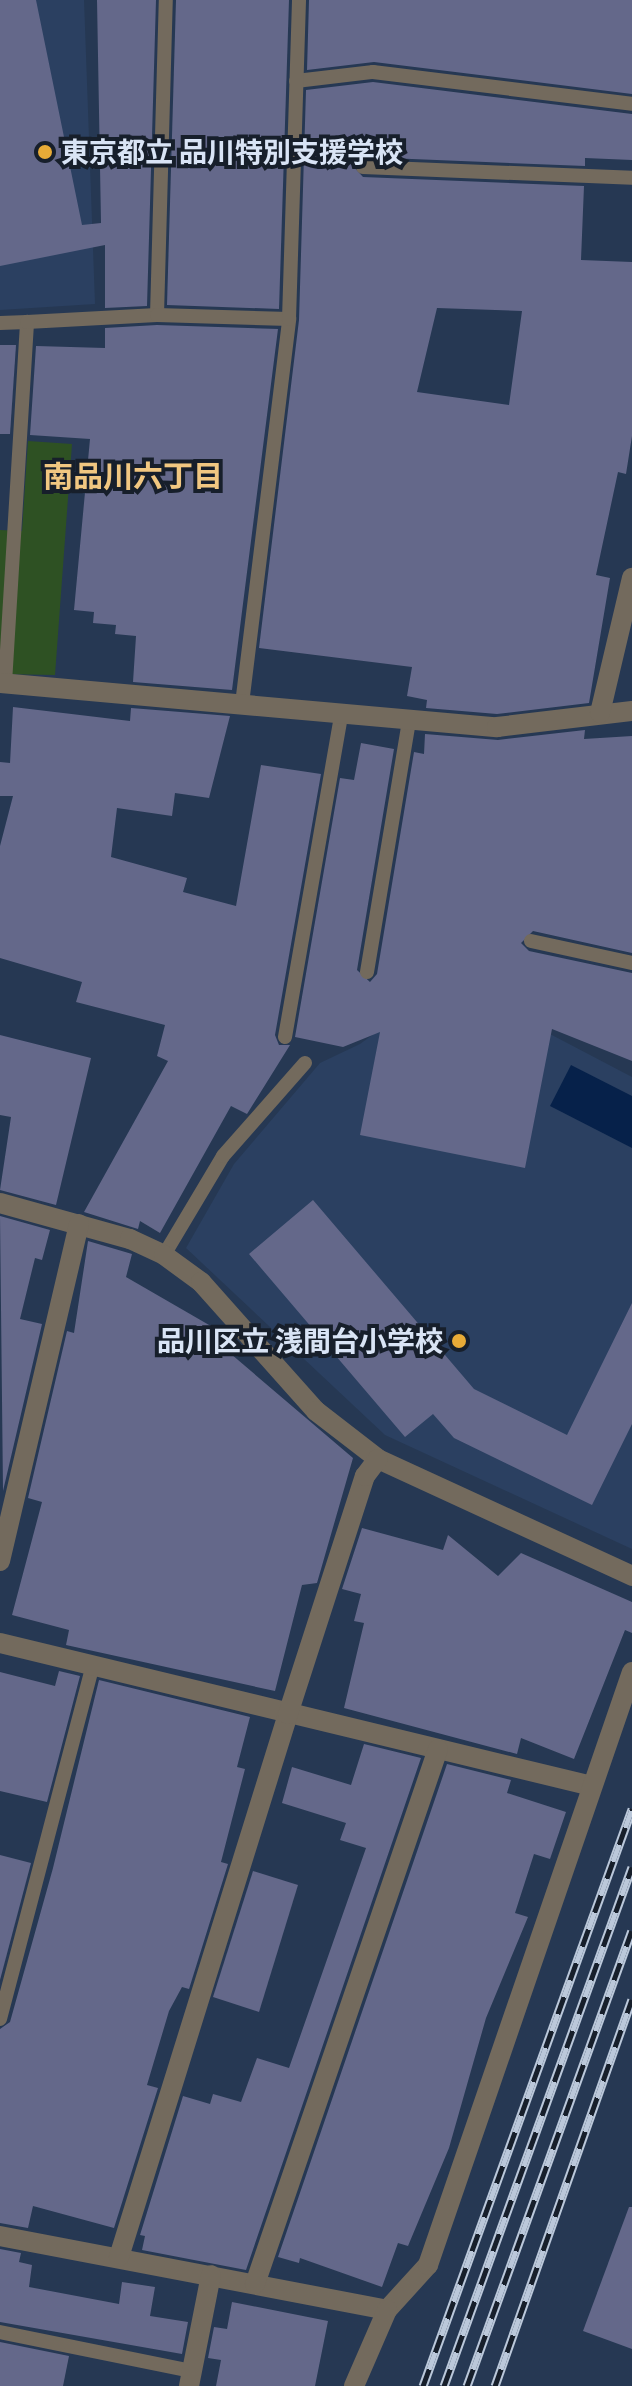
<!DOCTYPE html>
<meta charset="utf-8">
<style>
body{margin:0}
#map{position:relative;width:632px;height:2386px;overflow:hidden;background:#263853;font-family:"Source Serif 4","Noto Sans JP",serif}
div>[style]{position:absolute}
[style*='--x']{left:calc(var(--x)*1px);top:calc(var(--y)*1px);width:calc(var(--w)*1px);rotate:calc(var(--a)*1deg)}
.built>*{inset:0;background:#2b4061}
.green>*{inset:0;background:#2e5123}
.water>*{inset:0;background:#06214a}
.building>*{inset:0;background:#64688a}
.service>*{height:14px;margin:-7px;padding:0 7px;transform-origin:7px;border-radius:7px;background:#736a5d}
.minor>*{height:20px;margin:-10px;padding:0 10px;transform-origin:10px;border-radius:10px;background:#736a5d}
.rail>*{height:9px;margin-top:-4.5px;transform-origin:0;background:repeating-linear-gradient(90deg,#171f2b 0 18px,#bbc8da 0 36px);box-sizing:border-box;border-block:2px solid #bbc8da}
.dots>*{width:22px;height:22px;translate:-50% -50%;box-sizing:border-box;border:4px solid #171f2b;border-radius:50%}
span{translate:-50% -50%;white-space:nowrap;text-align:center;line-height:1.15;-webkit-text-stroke:8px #171f2b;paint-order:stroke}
.poi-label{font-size:28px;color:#d9e4f5;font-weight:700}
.left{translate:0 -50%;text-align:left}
.right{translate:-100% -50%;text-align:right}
.neighbourhood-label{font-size:30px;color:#f1c781;font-weight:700}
</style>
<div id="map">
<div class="built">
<i style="clip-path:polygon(0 0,84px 0,95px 304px,0 310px)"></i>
<i style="clip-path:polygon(447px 980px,632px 1077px,632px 1549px,385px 1435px,186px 1248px,234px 1164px,320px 1063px,360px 1044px)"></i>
</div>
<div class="green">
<i style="clip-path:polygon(28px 441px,72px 444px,55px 675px,0 674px,0 530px,22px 531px)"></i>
</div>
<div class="water">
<i style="clip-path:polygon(571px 1065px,632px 1096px,632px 1148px,550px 1106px)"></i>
</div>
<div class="building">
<i style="clip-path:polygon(0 0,36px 0,82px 225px,101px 223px,97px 0,156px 0,147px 306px,105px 308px,105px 245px,0 266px)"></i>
<i style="clip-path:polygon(176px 0,289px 0,279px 309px,167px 305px)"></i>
<i style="clip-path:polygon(309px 0,632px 0,632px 94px,374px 62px,307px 70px)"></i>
<i style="clip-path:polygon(evenodd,373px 82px,632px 114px,632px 160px,585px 158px,585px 166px,363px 157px,353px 166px,363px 177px,584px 186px,581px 260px,632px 262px,632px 436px,626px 474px,618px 472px,596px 575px,610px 578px,589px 703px,497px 714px,426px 708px,427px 700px,407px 696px,412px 667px,259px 648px,299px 320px,306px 90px,373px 82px,437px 308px,522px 311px,509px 405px,417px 392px,437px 308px)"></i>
<i style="clip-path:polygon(157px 325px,278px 329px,232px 690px,133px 682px,136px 636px,115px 634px,116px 625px,93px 623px,94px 612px,74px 610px,90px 439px,30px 435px,36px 346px,105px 348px,105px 328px)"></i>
<i style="clip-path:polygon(0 345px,16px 345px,10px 434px,0 434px)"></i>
<i style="clip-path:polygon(13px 707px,130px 721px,131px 708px,230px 716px,209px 798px,175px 793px,172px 816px,117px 808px,111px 857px,187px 878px,183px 892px,236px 906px,261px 765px,321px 774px,275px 1035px,279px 1045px,290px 1045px,247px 1114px,231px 1106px,160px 1233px,140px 1221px,138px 1229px,84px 1212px,168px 1061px,157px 1056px,165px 1025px,76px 1002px,82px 982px,0 958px,0 846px,13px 796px,0 796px,0 762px,10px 763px)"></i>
<i style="clip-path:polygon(585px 730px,584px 739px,632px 736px,632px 953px,533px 931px,521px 943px,529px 951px,632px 973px,632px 1061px,552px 1029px,525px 1168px,360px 1135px,380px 1032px,343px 1047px,295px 1037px,340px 778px,354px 780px,361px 743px,394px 749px,357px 970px,370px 982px,377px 974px,414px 752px,424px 754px,425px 734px,498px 740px)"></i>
<i style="clip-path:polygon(0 1035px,91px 1058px,56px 1205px,0 1190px,11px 1117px,0 1115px)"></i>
<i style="clip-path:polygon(313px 1200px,474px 1389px,567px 1435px,632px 1303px,632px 1424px,592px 1505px,454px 1438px,433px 1414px,405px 1437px,249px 1254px)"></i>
<i style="clip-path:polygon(0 1216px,50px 1230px,42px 1260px,35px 1258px,20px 1319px,42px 1324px,3px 1491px)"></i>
<i style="clip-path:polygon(88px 1241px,132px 1254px,126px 1277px,216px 1329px,211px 1337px,353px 1458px,317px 1583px,302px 1585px,275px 1691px,66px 1645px,69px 1630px,12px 1615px,42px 1502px,28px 1498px,67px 1331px,74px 1333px)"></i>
<i style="clip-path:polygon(362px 1528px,443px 1550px,448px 1535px,498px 1576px,521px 1553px,632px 1602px,632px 1633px,625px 1630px,574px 1759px,521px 1738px,517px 1754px,344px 1708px,364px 1623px,354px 1621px,361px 1594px,342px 1589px)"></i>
<i style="clip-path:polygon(59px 1671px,80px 1676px,47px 1802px,0 1791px,0 1672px,55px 1686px)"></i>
<i style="clip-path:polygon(99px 1680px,250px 1717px,237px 1767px,245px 1769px,221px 1862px,228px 1864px,189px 1989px,182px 1987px,169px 2011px,147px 2085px,158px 2088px,114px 2228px,33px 2206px,28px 2228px,0 2223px,0 2029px,10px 2022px,53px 1868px)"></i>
<i style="clip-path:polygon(364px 1744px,421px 1758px,246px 2270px,142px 2250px,145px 2236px,140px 2235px,183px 2096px,210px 2104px,213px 2094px,241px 2102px,257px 2058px,289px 2068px,366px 1848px,340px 1840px,346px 1823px,282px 1803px,292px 1767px,351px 1785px)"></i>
<i style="clip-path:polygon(447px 1764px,511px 1780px,507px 1793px,566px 1812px,550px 1859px,534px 1854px,515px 1913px,528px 1917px,486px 2018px,449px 2148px,408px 2246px,398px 2243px,382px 2287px,300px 2258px,299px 2263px,278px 2257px)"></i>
<i style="clip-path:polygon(0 1855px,31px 1863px,0 1980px)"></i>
<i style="clip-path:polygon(253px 1871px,298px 1885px,259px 2012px,213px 1997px)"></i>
<i style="clip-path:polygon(629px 2207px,632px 2207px,632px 2349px,583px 2331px)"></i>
<i style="clip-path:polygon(0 2249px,21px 2253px,19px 2262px,32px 2265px,29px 2287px,119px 2304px,122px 2282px,155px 2287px,150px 2316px,188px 2322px,182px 2354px,0 2322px)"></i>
<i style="clip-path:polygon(232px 2302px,328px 2321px,315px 2386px,216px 2386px,221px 2360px,208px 2358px,214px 2327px,227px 2329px)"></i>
<i style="clip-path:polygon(0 2342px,69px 2356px,63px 2386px,0 2386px)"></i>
</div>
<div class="service">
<i style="--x:296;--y:81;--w:78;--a:-6.7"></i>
<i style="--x:373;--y:72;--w:261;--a:7"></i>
<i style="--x:363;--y:167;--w:269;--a:2.3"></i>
<i style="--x:157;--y:315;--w:315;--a:-88.4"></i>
<i style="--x:0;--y:323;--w:27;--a:-2"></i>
<i style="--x:5;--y:683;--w:362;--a:-86.5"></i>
<i style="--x:27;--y:322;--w:130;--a:-3.1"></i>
<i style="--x:157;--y:315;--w:132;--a:1.7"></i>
<i style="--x:242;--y:704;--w:388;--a:-83"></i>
<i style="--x:289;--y:319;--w:319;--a:-88.2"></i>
<i style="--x:531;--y:941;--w:103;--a:12.3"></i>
<i style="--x:367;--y:972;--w:254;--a:-80.5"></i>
<i style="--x:285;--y:1037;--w:327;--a:-80.1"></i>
<i style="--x:164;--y:1255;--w:115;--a:-59.2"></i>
<i style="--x:223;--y:1156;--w:124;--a:-48.6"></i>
<i style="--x:0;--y:2019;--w:366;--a:-75.3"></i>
<i style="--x:0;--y:2332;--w:196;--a:11.5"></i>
</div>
<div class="minor">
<i style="--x:0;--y:683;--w:499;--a:5.1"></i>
<i style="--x:497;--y:727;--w:136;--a:-6.8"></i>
<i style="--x:600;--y:713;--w:139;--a:-76.7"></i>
<i style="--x:0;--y:1203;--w:135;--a:15.5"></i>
<i style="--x:130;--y:1239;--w:38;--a:25"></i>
<i style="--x:164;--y:1255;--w:46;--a:36.1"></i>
<i style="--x:201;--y:1282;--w:173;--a:48.3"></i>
<i style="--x:316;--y:1411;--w:78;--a:37.7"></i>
<i style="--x:378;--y:1459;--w:280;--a:24.7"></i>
<i style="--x:0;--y:1561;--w:346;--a:-76.8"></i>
<i style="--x:0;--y:1643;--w:609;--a:13.58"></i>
<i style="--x:0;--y:2236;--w:394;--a:10.8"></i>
<i style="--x:387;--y:2310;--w:61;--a:-47.7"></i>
<i style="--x:428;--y:2265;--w:627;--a:-71.02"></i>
<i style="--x:119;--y:2257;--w:569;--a:-72.71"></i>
<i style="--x:288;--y:1714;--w:250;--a:-72.1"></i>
<i style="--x:365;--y:1476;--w:21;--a:-53"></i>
<i style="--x:255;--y:2284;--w:565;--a:-71.12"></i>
<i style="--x:189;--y:2386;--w:113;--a:-78.8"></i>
<i style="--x:354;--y:2386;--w:83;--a:-66.5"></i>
</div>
<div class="rail">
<i style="--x:423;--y:2386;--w:614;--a:-70.09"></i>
<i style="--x:444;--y:2386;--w:552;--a:-70.09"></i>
<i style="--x:467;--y:2386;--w:484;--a:-70.1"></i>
<i style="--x:495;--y:2386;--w:410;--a:-70.5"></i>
</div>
<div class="dots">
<i style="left:45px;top:152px;background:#e8ab37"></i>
<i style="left:459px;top:1341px;background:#e8ab37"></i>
</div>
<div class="poi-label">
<span class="left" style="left:61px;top:152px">東京都立 品川特別支援学校</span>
<span class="right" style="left:443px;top:1341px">品川区立 浅間台小学校</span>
</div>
<div class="neighbourhood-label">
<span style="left:133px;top:477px">南品川六丁目</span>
</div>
</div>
